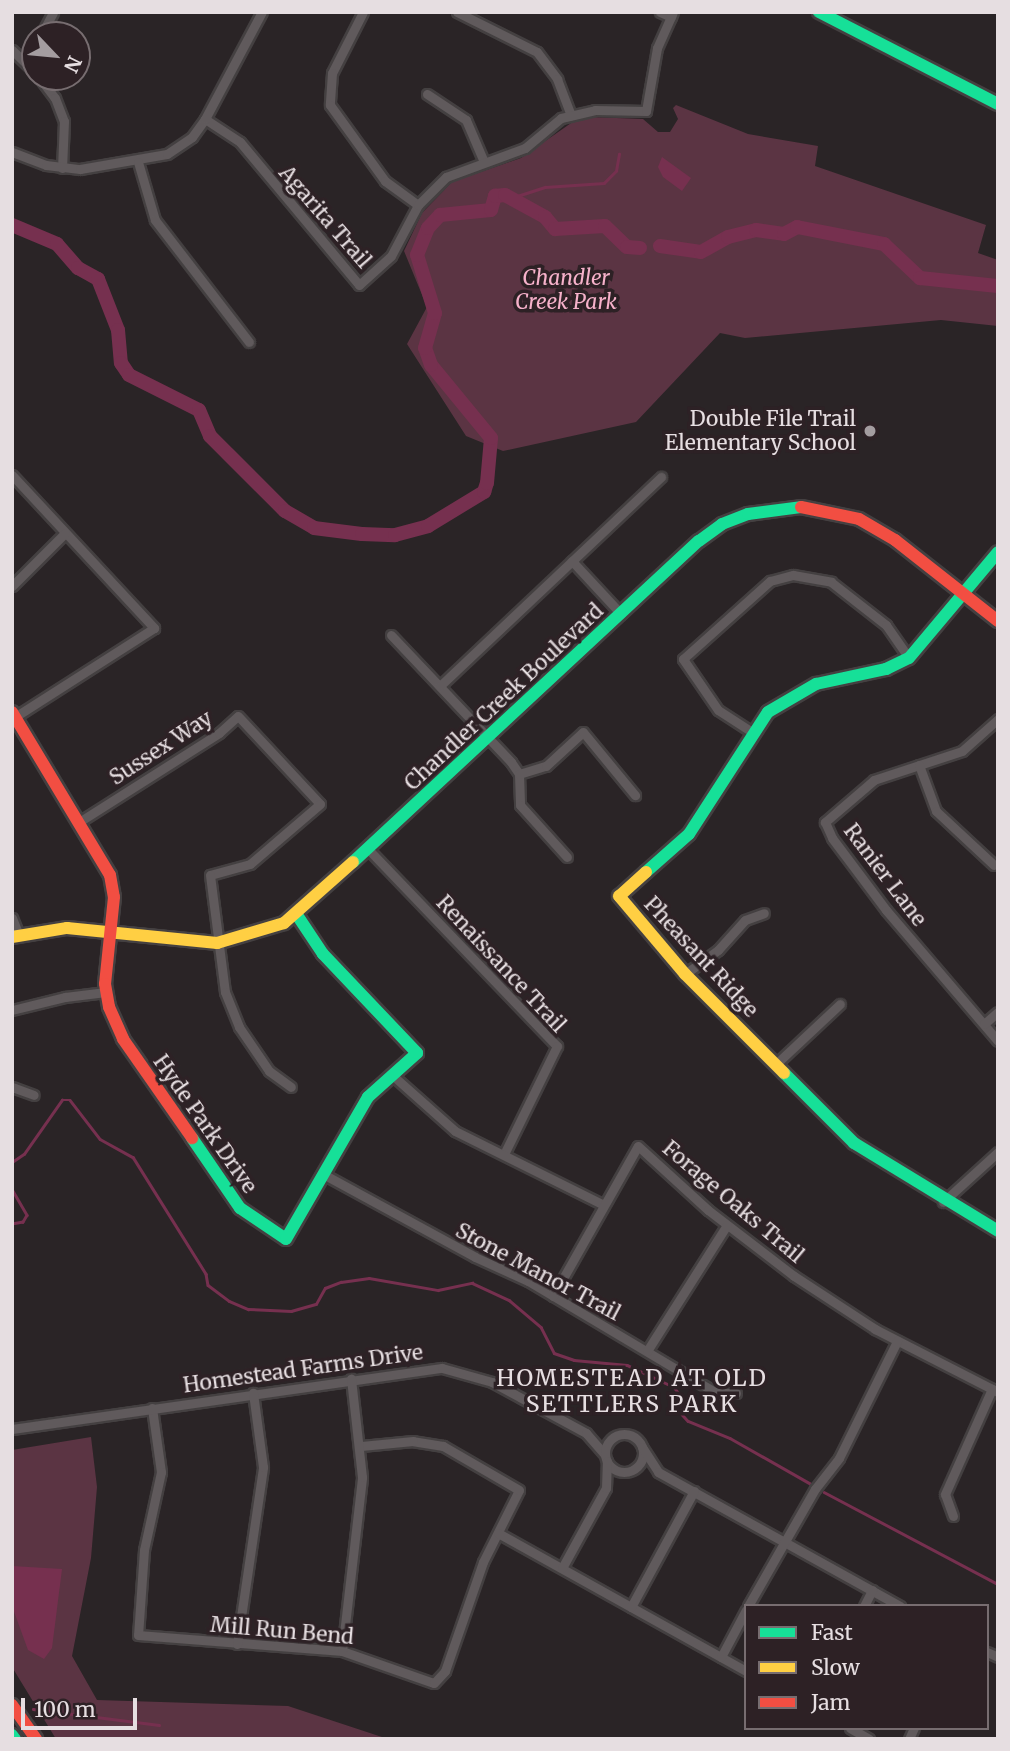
<!DOCTYPE html>
<style>
body{margin:0}
#map{position:relative;width:1010px;height:1751px;overflow:hidden;background:#2a2426;font-family:Merriweather,serif}
div>[style]{position:absolute}
[style*='--x']{left:calc(var(--x)*1px);top:calc(var(--y)*1px);width:calc(var(--w)*1px);rotate:calc(var(--a)*1deg)}
.green>*{inset:0;background:#5b3443}
.water>*{inset:0;background:#76304f}
.stream>*{height:2.5px;margin:-1.25px;padding:0 1.25px;transform-origin:1.25px;border-radius:1.25px;background:#76304f}
.river>*{height:14px;margin:-7px;padding:0 7px;transform-origin:7px;border-radius:7px;background:#76304f}
.roads{filter:drop-shadow(2px 0 #444041) drop-shadow(-2px 0 #444041) drop-shadow(0 2px #444041) drop-shadow(0 -2px #444041)}
.street>*{height:9px;margin:-4.5px;padding:0 4.5px;transform-origin:4.5px;border-radius:4.5px;background:#605a5c}
.street>.ring{margin:-4.5px;padding:0;box-sizing:content-box;background:none;border:9px solid #605a5c;border-radius:50%}
.fast>*{height:12px;margin:-6px;padding:0 6px;transform-origin:6px;border-radius:6px;background:#16e098}
.slow>*{height:12px;margin:-6px;padding:0 6px;transform-origin:6px;border-radius:6px;background:#ffcf43}
.jam>*{height:12px;margin:-6px;padding:0 6px;transform-origin:6px;border-radius:6px;background:#f24e42}
.dots>*{width:19px;height:19px;translate:-50% -50%;box-sizing:border-box;border:4px solid #2d2125;border-radius:50%}
span{translate:-50% -50%;white-space:nowrap;text-align:center;line-height:1.15;-webkit-text-stroke:7px #2d2125;paint-order:stroke}
.street-label{font-size:21px;color:#e6dee1}
.park-label{font-size:21px;color:#f6b1ca;font-style:italic}
.poi-label{font-size:21px;color:#e6dee1}
.right{translate:-100% -50%;text-align:right}
.neighbourhood-label{font-size:23px;color:#e6dee1;letter-spacing:2px}
.frame{position:absolute;inset:0;border:14px solid #e6dee1;pointer-events:none}
.legend{position:absolute;left:744px;top:1604px;width:245px;height:126px;box-sizing:border-box;background:#2d2125;border:2px solid #776d70;margin:0;padding:9px 12px;list-style:none;font-size:21px;color:#e6dee1}
.legend li{display:flex;align-items:center;gap:14px;height:35px}
.legend b{width:35px;border:2px solid #776d70}
.north{position:absolute;left:21px;top:21px;width:70px;height:70px;box-sizing:border-box;background:#2d2125;border:2px solid #776d70;border-radius:50%;rotate:116deg;font-size:19px;font-weight:700;line-height:28px;text-align:center;color:#e6dee1}
.north::after{content:'';display:block;margin:auto;width:24px;height:32px;background:#a49da0;clip-path:polygon(50% 0,100% 100%,50% 72%,0 100%)}
.scale{position:absolute;left:21px;top:1698px;width:116px;height:32px;box-sizing:border-box;border:4px solid #e6dee1;border-top:0;padding-left:9px;font-size:21px;line-height:24px;white-space:nowrap;color:#e6dee1;-webkit-text-stroke:5px #2d2125;paint-order:stroke}
</style>
<div id="map">
<div class="green">
<i style="clip-path:polygon(676px 105px,748px 134px,818px 146px,815px 166px,986px 225px,978px 253px,998px 260px,998px 326px,941px 320px,745px 338px,720px 333px,636px 422px,503px 451px,466px 436px,407px 344px,427px 307px,404px 251px,422px 213px,452px 182px,521px 158px,574px 121px,589px 117px,643px 119px,658px 132px,670px 132px,678px 119px,673px 108px)"></i>
<i style="clip-path:polygon(91px 1437px,97px 1487px,91px 1558px,72px 1656px,97px 1700px,288px 1706px,388px 1739px,56px 1739px,12px 1667px,12px 1450px)"></i>
</div>
<div class="water">
<i style="clip-path:polygon(662px 157px,691px 178px,682px 191px,663px 177px,658px 167px)"></i>
<i style="clip-path:polygon(12px 1566px,62px 1569px,52px 1648px,44px 1659px,28px 1650px,12px 1606px)"></i>
</div>
<div class="stream">
<i style="--x:511;--y:198;--w:36;--a:-18"></i>
<i style="--x:545;--y:187;--w:59;--a:-3.9"></i>
<i style="--x:604;--y:183;--w:17;--a:-45"></i>
<i style="--x:616;--y:171;--w:17;--a:-80"></i>
<i style="--x:12;--y:1162;--w:14;--a:-34"></i>
<i style="--x:24;--y:1154;--w:66;--a:-54.9"></i>
<i style="--x:62;--y:1100;--w:8;--a:0"></i>
<i style="--x:70;--y:1100;--w:49;--a:52.4"></i>
<i style="--x:100;--y:1139;--w:38;--a:29"></i>
<i style="--x:133;--y:1157;--w:138;--a:58"></i>
<i style="--x:206;--y:1274;--w:11;--a:80"></i>
<i style="--x:208;--y:1285;--w:26;--a:37"></i>
<i style="--x:229;--y:1301;--w:21;--a:23"></i>
<i style="--x:248;--y:1309;--w:43;--a:2.7"></i>
<i style="--x:291;--y:1311;--w:26;--a:-16"></i>
<i style="--x:316;--y:1304;--w:18;--a:-61"></i>
<i style="--x:325;--y:1288;--w:17;--a:-21"></i>
<i style="--x:341;--y:1282;--w:28;--a:-8"></i>
<i style="--x:369;--y:1278;--w:70;--a:9.9"></i>
<i style="--x:438;--y:1290;--w:35;--a:-12"></i>
<i style="--x:472;--y:1283;--w:41;--a:24.7"></i>
<i style="--x:509;--y:1300;--w:42;--a:40.2"></i>
<i style="--x:541;--y:1327;--w:29;--a:63"></i>
<i style="--x:554;--y:1353;--w:21;--a:19"></i>
<i style="--x:574;--y:1360;--w:53;--a:5.4"></i>
<i style="--x:627;--y:1365;--w:52;--a:25.1"></i>
<i style="--x:674;--y:1387;--w:10;--a:53"></i>
<i style="--x:680;--y:1395;--w:16;--a:94"></i>
<i style="--x:679;--y:1411;--w:13;--a:48"></i>
<i style="--x:688;--y:1421;--w:45;--a:22"></i>
<i style="--x:730;--y:1438;--w:93;--a:29.6"></i>
<i style="--x:12;--y:1189;--w:30;--a:60"></i>
<i style="--x:27;--y:1215;--w:8;--a:120"></i>
<i style="--x:23;--y:1222;--w:11;--a:170"></i>
<i style="--x:824;--y:1492;--w:197;--a:27.9"></i>
<i style="--x:33;--y:1709;--w:127;--a:7.2"></i>
</div>
<div class="river">
<i style="--x:12;--y:225;--w:49;--a:22.9"></i>
<i style="--x:57;--y:244;--w:32;--a:49"></i>
<i style="--x:78;--y:268;--w:23;--a:29"></i>
<i style="--x:98;--y:279;--w:55;--a:68.6"></i>
<i style="--x:118;--y:330;--w:33;--a:85"></i>
<i style="--x:121;--y:363;--w:14;--a:56"></i>
<i style="--x:129;--y:375;--w:78;--a:26.6"></i>
<i style="--x:199;--y:410;--w:28;--a:67"></i>
<i style="--x:210;--y:436;--w:106;--a:45"></i>
<i style="--x:285;--y:511;--w:34;--a:30"></i>
<i style="--x:314;--y:528;--w:48;--a:7.1"></i>
<i style="--x:362;--y:534;--w:33;--a:2"></i>
<i style="--x:395;--y:535;--w:34;--a:-15"></i>
<i style="--x:428;--y:526;--w:66;--a:-31.3"></i>
<i style="--x:484;--y:492;--w:9;--a:-72"></i>
<i style="--x:487;--y:483;--w:45;--a:-84.9"></i>
<i style="--x:491;--y:438;--w:94;--a:-129.4"></i>
<i style="--x:431;--y:365;--w:18;--a:-109"></i>
<i style="--x:425;--y:348;--w:36;--a:-74"></i>
<i style="--x:435;--y:313;--w:61;--a:-107.2"></i>
<i style="--x:417;--y:255;--w:29;--a:-68"></i>
<i style="--x:428;--y:228;--w:18;--a:-47"></i>
<i style="--x:440;--y:215;--w:51;--a:-5.6"></i>
<i style="--x:491;--y:210;--w:15;--a:-74"></i>
<i style="--x:495;--y:196;--w:10;--a:-6"></i>
<i style="--x:505;--y:195;--w:46;--a:28.8"></i>
<i style="--x:545;--y:217;--w:16;--a:50"></i>
<i style="--x:555;--y:229;--w:50;--a:-3.4"></i>
<i style="--x:605;--y:226;--w:30;--a:44"></i>
<i style="--x:627;--y:247;--w:13;--a:4"></i>
<i style="--x:660;--y:246;--w:41;--a:8.3"></i>
<i style="--x:701;--y:252;--w:31;--a:-29"></i>
<i style="--x:728;--y:237;--w:29;--a:-14"></i>
<i style="--x:756;--y:230;--w:28;--a:8"></i>
<i style="--x:784;--y:234;--w:15;--a:-28"></i>
<i style="--x:797;--y:227;--w:89;--a:11.1"></i>
<i style="--x:884;--y:244;--w:50;--a:43.4"></i>
<i style="--x:920;--y:278;--w:78;--a:5.9"></i>
</div>
<div class="roads">
<div class="street">
<i style="--x:363;--y:12;--w:68;--a:116.9"></i>
<i style="--x:332;--y:73;--w:32;--a:94"></i>
<i style="--x:330;--y:105;--w:94;--a:54.1"></i>
<i style="--x:385;--y:181;--w:41;--a:36"></i>
<i style="--x:457;--y:12;--w:89;--a:26.6"></i>
<i style="--x:537;--y:52;--w:34;--a:53"></i>
<i style="--x:557;--y:79;--w:39;--a:69"></i>
<i style="--x:660;--y:12;--w:12;--a:24"></i>
<i style="--x:41;--y:35;--w:26;--a:-62"></i>
<i style="--x:12;--y:50;--w:32;--a:44"></i>
<i style="--x:23;--y:57;--w:19;--a:-51"></i>
<i style="--x:39;--y:77;--w:26;--a:53"></i>
<i style="--x:55;--y:98;--w:25;--a:69"></i>
<i style="--x:64;--y:121;--w:47;--a:92.4"></i>
<i style="--x:427;--y:94;--w:47;--a:33.7"></i>
<i style="--x:466;--y:120;--w:46;--a:66.8"></i>
<i style="--x:205;--y:119;--w:42;--a:33.3"></i>
<i style="--x:240;--y:142;--w:186;--a:50.2"></i>
<i style="--x:359;--y:285;--w:43;--a:-42.2"></i>
<i style="--x:391;--y:256;--w:58;--a:-62.1"></i>
<i style="--x:418;--y:205;--w:40;--a:-45"></i>
<i style="--x:446;--y:177;--w:84;--a:-20.2"></i>
<i style="--x:525;--y:148;--w:47;--a:-39.8"></i>
<i style="--x:561;--y:118;--w:35;--a:-13"></i>
<i style="--x:595;--y:110;--w:51;--a:1.1"></i>
<i style="--x:646;--y:111;--w:64;--a:-80.1"></i>
<i style="--x:657;--y:48;--w:39;--a:-66"></i>
<i style="--x:12;--y:152;--w:36;--a:21"></i>
<i style="--x:46;--y:165;--w:34;--a:7"></i>
<i style="--x:80;--y:169;--w:88;--a:-9.8"></i>
<i style="--x:167;--y:154;--w:30;--a:-34"></i>
<i style="--x:192;--y:137;--w:22;--a:-54"></i>
<i style="--x:205;--y:119;--w:121;--a:-62"></i>
<i style="--x:138;--y:162;--w:60;--a:73.7"></i>
<i style="--x:155;--y:220;--w:154;--a:52.4"></i>
<i style="--x:12;--y:475;--w:209;--a:47.1"></i>
<i style="--x:154;--y:628;--w:165;--a:147.4"></i>
<i style="--x:572;--y:561;--w:72;--a:47.2"></i>
<i style="--x:12;--y:586;--w:75;--a:-45"></i>
<i style="--x:391;--y:635;--w:175;--a:46.6"></i>
<i style="--x:511;--y:762;--w:14;--a:56"></i>
<i style="--x:519;--y:774;--w:31;--a:88"></i>
<i style="--x:520;--y:805;--w:70;--a:47.9"></i>
<i style="--x:441;--y:685;--w:303;--a:-43.4"></i>
<i style="--x:998;--y:719;--w:48;--a:138.4"></i>
<i style="--x:962;--y:751;--w:93;--a:161.8"></i>
<i style="--x:874;--y:780;--w:65;--a:139.4"></i>
<i style="--x:825;--y:822;--w:17;--a:66"></i>
<i style="--x:832;--y:838;--w:90;--a:53.1"></i>
<i style="--x:886;--y:910;--w:172;--a:49.5"></i>
<i style="--x:752;--y:732;--w:40;--a:-147.1"></i>
<i style="--x:718;--y:710;--w:62;--a:-124.5"></i>
<i style="--x:683;--y:659;--w:117;--a:-41.9"></i>
<i style="--x:770;--y:581;--w:24;--a:-15"></i>
<i style="--x:793;--y:575;--w:39;--a:10"></i>
<i style="--x:831;--y:582;--w:70;--a:38"></i>
<i style="--x:886;--y:625;--w:40;--a:55.1"></i>
<i style="--x:919;--y:765;--w:49;--a:69.7"></i>
<i style="--x:936;--y:811;--w:79;--a:43"></i>
<i style="--x:519;--y:774;--w:28;--a:-17"></i>
<i style="--x:546;--y:766;--w:50;--a:-42.6"></i>
<i style="--x:583;--y:732;--w:82;--a:50.5"></i>
<i style="--x:79;--y:822;--w:166;--a:-32.4"></i>
<i style="--x:219;--y:733;--w:25;--a:-42"></i>
<i style="--x:238;--y:716;--w:120;--a:47"></i>
<i style="--x:320;--y:804;--w:92;--a:139.4"></i>
<i style="--x:250;--y:864;--w:41;--a:164.6"></i>
<i style="--x:210;--y:875;--w:118;--a:82.7"></i>
<i style="--x:225;--y:992;--w:38;--a:68"></i>
<i style="--x:239;--y:1027;--w:53;--a:55.7"></i>
<i style="--x:269;--y:1071;--w:27;--a:36"></i>
<i style="--x:368;--y:849;--w:273;--a:46.2"></i>
<i style="--x:557;--y:1046;--w:120;--a:116.1"></i>
<i style="--x:12;--y:918;--w:18;--a:68"></i>
<i style="--x:685;--y:974;--w:41;--a:-36"></i>
<i style="--x:718;--y:950;--w:40;--a:-48"></i>
<i style="--x:745;--y:920;--w:20;--a:-20"></i>
<i style="--x:12;--y:1010;--w:55;--a:-13.8"></i>
<i style="--x:65;--y:997;--w:41;--a:-7"></i>
<i style="--x:984;--y:1024;--w:18;--a:-41"></i>
<i style="--x:775;--y:1065;--w:89;--a:-43.2"></i>
<i style="--x:391;--y:1074;--w:86;--a:41.7"></i>
<i style="--x:455;--y:1131;--w:164;--a:26.4"></i>
<i style="--x:12;--y:1087;--w:23;--a:20"></i>
<i style="--x:323;--y:1174;--w:173;--a:28.6"></i>
<i style="--x:475;--y:1257;--w:58;--a:24.4"></i>
<i style="--x:528;--y:1281;--w:220;--a:30.7"></i>
<i style="--x:717;--y:1393;--w:19;--a:0"></i>
<i style="--x:943;--y:1202;--w:74;--a:-42.3"></i>
<i style="--x:553;--y:1296;--w:172;--a:-60.5"></i>
<i style="--x:638;--y:1146;--w:95;--a:42.4"></i>
<i style="--x:708;--y:1210;--w:108;--a:37.5"></i>
<i style="--x:794;--y:1276;--w:97;--a:33.2"></i>
<i style="--x:875;--y:1329;--w:138;--a:27.1"></i>
<i style="--x:647;--y:1351;--w:149;--a:-57.6"></i>
<i style="--x:152;--y:1408;--w:65;--a:82"></i>
<i style="--x:161;--y:1472;--w:80;--a:102.3"></i>
<i style="--x:144;--y:1550;--w:85;--a:94"></i>
<i style="--x:138;--y:1635;--w:205;--a:4.5"></i>
<i style="--x:342;--y:1651;--w:97;--a:19.2"></i>
<i style="--x:434;--y:1683;--w:16;--a:-47"></i>
<i style="--x:445;--y:1671;--w:115;--a:-70.8"></i>
<i style="--x:483;--y:1562;--w:80;--a:-63.4"></i>
<i style="--x:519;--y:1490;--w:88;--a:-149.9"></i>
<i style="--x:443;--y:1446;--w:30;--a:-171"></i>
<i style="--x:413;--y:1441;--w:52;--a:174.5"></i>
<i style="--x:12;--y:1429;--w:434;--a:-8.1"></i>
<i style="--x:442;--y:1368;--w:52;--a:15.6"></i>
<i style="--x:492;--y:1382;--w:107;--a:28.5"></i>
<i style="--x:586;--y:1433;--w:29;--a:49"></i>
<i class="ring" style="left:605px;top:1434px;width:29px;height:29px"></i>
<i style="--x:642;--y:1447;--w:30;--a:57"></i>
<i style="--x:658;--y:1472;--w:277;--a:29"></i>
<i style="--x:953;--y:1516;--w:23;--a:-110"></i>
<i style="--x:945;--y:1494;--w:115;--a:-65.9"></i>
<i style="--x:498;--y:1533;--w:284;--a:29.1"></i>
<i style="--x:562;--y:1568;--w:91;--a:-61.2"></i>
<i style="--x:606;--y:1488;--w:27;--a:-88"></i>
<i style="--x:748;--y:1606;--w:135;--a:-60.2"></i>
<i style="--x:815;--y:1489;--w:39;--a:-52"></i>
<i style="--x:839;--y:1458;--w:131;--a:-63.6"></i>
<i style="--x:864;--y:1606;--w:18;--a:-63"></i>
<i style="--x:631;--y:1607;--w:132;--a:-61.5"></i>
<i style="--x:237;--y:1644;--w:179;--a:-81.6"></i>
<i style="--x:263;--y:1467;--w:75;--a:-97.7"></i>
<i style="--x:342;--y:1651;--w:175;--a:-83.4"></i>
<i style="--x:362;--y:1477;--w:99;--a:-96.4"></i>
<i style="--x:987;--y:1652;--w:12;--a:24"></i>
<i style="--x:721;--y:1657;--w:53;--a:-62"></i>
<i style="--x:850;--y:1728;--w:22;--a:30"></i>
<i style="--x:909;--y:1739;--w:12;--a:-66"></i>
</div>
<div class="fast">
<i style="--x:819;--y:12;--w:201;--a:27.2"></i>
<i style="--x:353;--y:862;--w:472;--a:-42.9"></i>
<i style="--x:699;--y:541;--w:29;--a:-36"></i>
<i style="--x:722;--y:524;--w:28;--a:-21"></i>
<i style="--x:748;--y:514;--w:53;--a:-7.5"></i>
<i style="--x:646;--y:872;--w:57;--a:-41.5"></i>
<i style="--x:689;--y:834;--w:145;--a:-57.1"></i>
<i style="--x:768;--y:712;--w:56;--a:-30.3"></i>
<i style="--x:816;--y:684;--w:72;--a:-12.1"></i>
<i style="--x:886;--y:669;--w:25;--a:-26"></i>
<i style="--x:909;--y:658;--w:138;--a:-50"></i>
<i style="--x:784;--y:1073;--w:99;--a:45"></i>
<i style="--x:854;--y:1143;--w:169;--a:31.4"></i>
<i style="--x:192;--y:1138;--w:85;--a:55.6"></i>
<i style="--x:240;--y:1208;--w:55;--a:34"></i>
<i style="--x:286;--y:1239;--w:164;--a:-60"></i>
<i style="--x:368;--y:1097;--w:66;--a:-41.9"></i>
<i style="--x:417;--y:1053;--w:137;--a:-133.5"></i>
<i style="--x:323;--y:954;--w:47;--a:-123.7"></i>
<i style="--x:12;--y:1735;--w:5;--a:53"></i>
</div>
<div class="slow">
<i style="--x:646;--y:872;--w:36;--a:138"></i>
<i style="--x:619;--y:896;--w:102;--a:49.8"></i>
<i style="--x:685;--y:974;--w:140;--a:45"></i>
<i style="--x:12;--y:937;--w:56;--a:-9.3"></i>
<i style="--x:67;--y:928;--w:151;--a:5.7"></i>
<i style="--x:217;--y:943;--w:70;--a:-16.6"></i>
<i style="--x:284;--y:923;--w:92;--a:-41.5"></i>
</div>
<div class="jam">
<i style="--x:801;--y:507;--w:59;--a:11.7"></i>
<i style="--x:859;--y:519;--w:42;--a:30.3"></i>
<i style="--x:895;--y:540;--w:131;--a:38.2"></i>
<i style="--x:12;--y:712;--w:190;--a:59"></i>
<i style="--x:110;--y:875;--w:22;--a:80"></i>
<i style="--x:114;--y:897;--w:87;--a:95.9"></i>
<i style="--x:105;--y:984;--w:23;--a:80"></i>
<i style="--x:109;--y:1007;--w:35;--a:66"></i>
<i style="--x:123;--y:1039;--w:121;--a:55.1"></i>
<i style="--x:12;--y:1705;--w:42;--a:54.8"></i>
</div>
</div>
<div class="dots">
<i style="left:870px;top:431px;background:#a49da0"></i>
</div>
<div class="street-label">
<span style="left:325px;top:217px;rotate:49deg">Agarita Trail</span>
<span style="left:504px;top:697px;rotate:-43deg">Chandler Creek Boulevard</span>
<span style="left:161px;top:748px;rotate:-33deg">Sussex Way</span>
<span style="left:885px;top:875px;rotate:53deg">Ranier Lane</span>
<span style="left:701px;top:957px;rotate:47deg">Pheasant Ridge</span>
<span style="left:501px;top:964px;rotate:47deg">Renaissance Trail</span>
<span style="left:205px;top:1124px;rotate:55deg">Hyde Park Drive</span>
<span style="left:733px;top:1202px;rotate:40deg">Forage Oaks Trail</span>
<span style="left:538px;top:1272px;rotate:28deg">Stone Manor Trail</span>
<span style="left:303px;top:1369px;rotate:-8deg">Homestead Farms Drive</span>
<span style="left:282px;top:1631px;rotate:5deg">Mill Run Bend</span>
</div>
<div class="park-label">
<span style="left:566px;top:290px">Chandler<br>Creek Park</span>
</div>
<div class="poi-label">
<span class="right" style="left:856px;top:431px">Double File Trail<br>Elementary School</span>
</div>
<div class="neighbourhood-label">
<span style="left:632px;top:1391px">HOMESTEAD AT OLD<br>SETTLERS PARK</span>
</div>
<div class="frame"></div>
<ul class="legend">
<li><b style="height:9px;background:#16e098"></b>Fast</li>
<li><b style="height:9px;background:#ffcf43"></b>Slow</li>
<li><b style="height:9px;background:#f24e42"></b>Jam</li>
</ul>
<div class="north">N</div>
<div class="scale">100 m</div>
</div>
